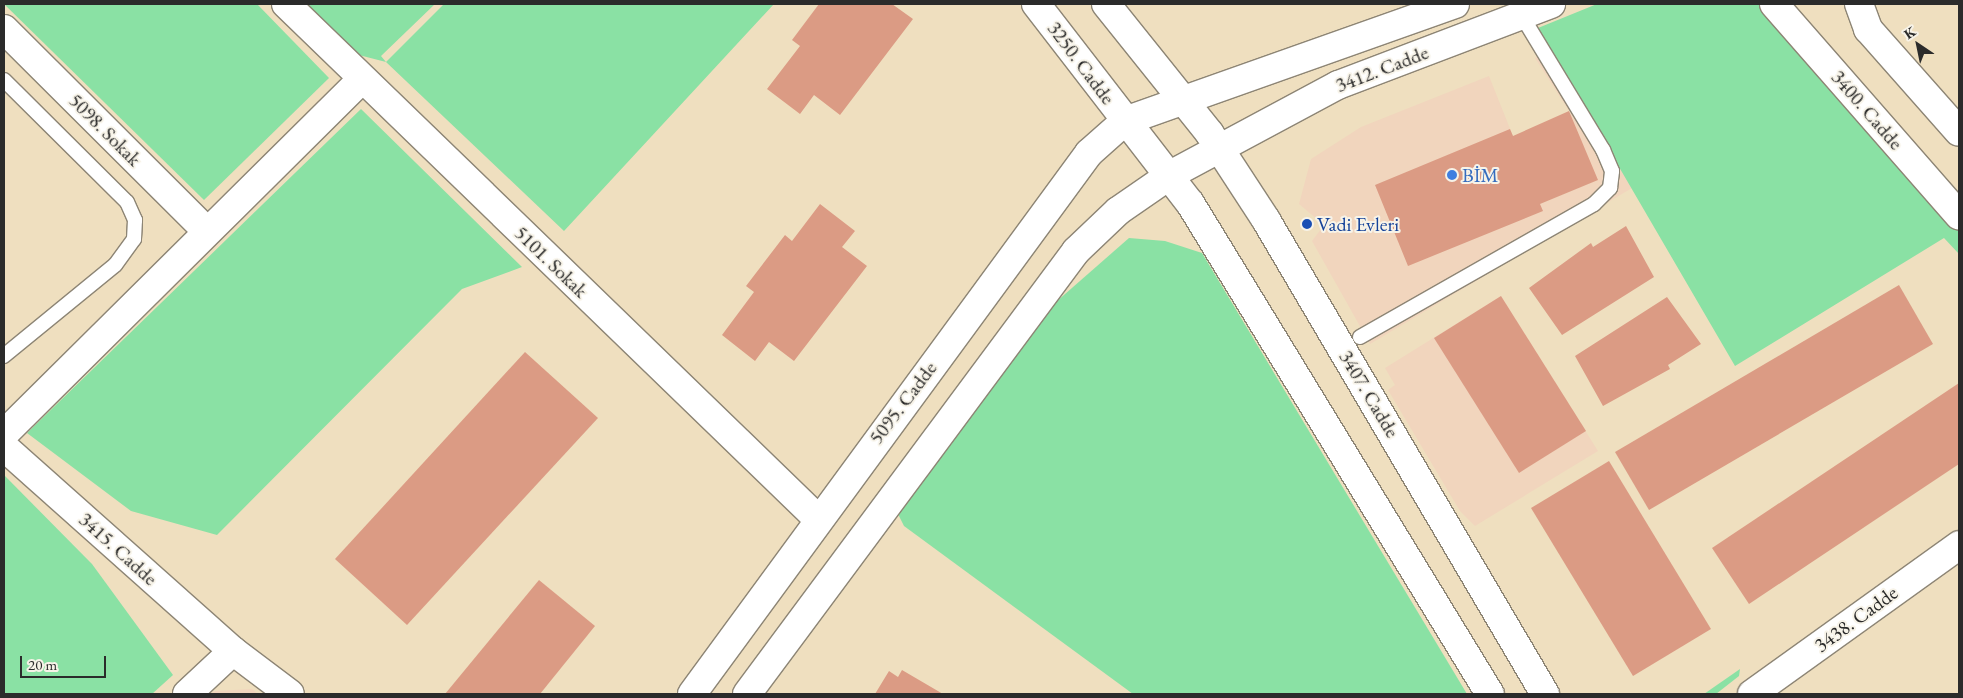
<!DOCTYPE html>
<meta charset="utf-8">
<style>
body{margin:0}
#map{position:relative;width:1963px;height:698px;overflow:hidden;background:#efdfbf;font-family:"EB Garamond",serif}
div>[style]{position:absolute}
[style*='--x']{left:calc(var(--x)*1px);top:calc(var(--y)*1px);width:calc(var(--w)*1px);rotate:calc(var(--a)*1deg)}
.built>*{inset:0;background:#f1d5bd}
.green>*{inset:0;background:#8ae1a4}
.building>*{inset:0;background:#db9b84}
.roads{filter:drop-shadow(1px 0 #8d8575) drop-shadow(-1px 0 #8d8575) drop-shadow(0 1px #8d8575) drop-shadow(0 -1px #8d8575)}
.lane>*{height:14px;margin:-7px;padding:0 7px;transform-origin:7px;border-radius:7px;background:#fff}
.street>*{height:28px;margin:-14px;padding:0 14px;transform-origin:14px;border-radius:14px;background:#fff}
.secondary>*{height:28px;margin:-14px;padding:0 14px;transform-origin:14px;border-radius:14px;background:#fff}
.dots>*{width:14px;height:14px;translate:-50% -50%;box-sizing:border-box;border:2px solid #f7f3e8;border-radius:50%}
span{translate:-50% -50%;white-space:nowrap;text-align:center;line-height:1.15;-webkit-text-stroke:4px #f7f3e8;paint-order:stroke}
.street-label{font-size:20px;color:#2b2b2b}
.shop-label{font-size:20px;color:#366cbe}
.left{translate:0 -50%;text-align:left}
.transit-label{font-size:20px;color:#164399}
.frame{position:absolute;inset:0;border:5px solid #2b2b2b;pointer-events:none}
.north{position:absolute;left:1893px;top:20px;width:50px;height:50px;-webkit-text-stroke:4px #f7f3e8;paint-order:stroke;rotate:326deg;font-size:14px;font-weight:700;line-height:20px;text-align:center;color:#2b2b2b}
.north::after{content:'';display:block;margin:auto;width:18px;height:22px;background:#2b2b2b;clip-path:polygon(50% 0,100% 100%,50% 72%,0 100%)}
.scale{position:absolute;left:20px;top:656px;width:86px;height:22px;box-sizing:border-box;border:2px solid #2b2b2b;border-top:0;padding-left:6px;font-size:15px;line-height:18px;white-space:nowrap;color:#2b2b2b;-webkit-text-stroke:4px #f7f3e8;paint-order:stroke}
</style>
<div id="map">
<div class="built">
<i style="clip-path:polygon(1551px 51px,1632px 188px,1370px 344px,1312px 241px,1324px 225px,1299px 204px,1311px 159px,1361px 127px,1489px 76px,1540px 204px,1597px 180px,1569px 111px,1535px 58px)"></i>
<i style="clip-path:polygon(1501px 296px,1598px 451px,1475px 526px,1460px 511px,1388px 390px,1395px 385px,1385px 368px)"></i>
<i style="clip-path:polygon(252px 689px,258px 694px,211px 694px,215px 691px)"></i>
</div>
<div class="green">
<i style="clip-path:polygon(4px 4px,257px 4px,329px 78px,204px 200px)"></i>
<i style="clip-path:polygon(303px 4px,435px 4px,381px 56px,386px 62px,444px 4px,774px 4px,564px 231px,386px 62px,351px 53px)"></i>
<i style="clip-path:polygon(1597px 4px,1758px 4px,1959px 231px,1959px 254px,1944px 238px,1735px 366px,1538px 28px)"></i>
<i style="clip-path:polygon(361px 109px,522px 267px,462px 289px,217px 535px,131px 511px,27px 433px)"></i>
<i style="clip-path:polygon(1129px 238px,1165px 241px,1202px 253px,1467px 694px,1133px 694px,904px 526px,894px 506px,1008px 344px)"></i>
<i style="clip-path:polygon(4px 475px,92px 564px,173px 675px,152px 694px,4px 694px)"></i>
<i style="clip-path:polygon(1740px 669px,1739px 676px,1716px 694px,1704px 694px)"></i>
</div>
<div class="building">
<i style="clip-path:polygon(819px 4px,892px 4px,913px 19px,840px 115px,814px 95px,800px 114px,767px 89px,800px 46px,792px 40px)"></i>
<i style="clip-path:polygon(1569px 111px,1598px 180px,1540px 204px,1543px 211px,1408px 266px,1375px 185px,1510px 129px,1513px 136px)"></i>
<i style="clip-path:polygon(820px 204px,855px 231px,842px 247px,867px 266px,794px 361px,769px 342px,755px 361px,722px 335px,754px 292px,746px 286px,785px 235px,792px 241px)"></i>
<i style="clip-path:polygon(1626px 226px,1654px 277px,1562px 335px,1529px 288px,1591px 243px,1593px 247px)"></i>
<i style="clip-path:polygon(1899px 285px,1933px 344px,1649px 510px,1615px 452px)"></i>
<i style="clip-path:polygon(1501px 296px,1586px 431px,1519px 473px,1434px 338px)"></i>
<i style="clip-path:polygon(1667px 297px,1701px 344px,1668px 365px,1670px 369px,1603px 406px,1575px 356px)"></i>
<i style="clip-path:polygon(525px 352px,598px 418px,407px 625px,335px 559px)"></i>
<i style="clip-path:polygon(1959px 383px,1959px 464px,1749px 604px,1712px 548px)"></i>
<i style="clip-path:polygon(1609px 461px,1711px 629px,1633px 676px,1531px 508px)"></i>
<i style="clip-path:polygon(539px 580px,595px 626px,540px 694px,445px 694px)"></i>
<i style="clip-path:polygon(902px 670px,943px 694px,875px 694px,889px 671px,898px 677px)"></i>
</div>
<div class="roads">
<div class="lane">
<i style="--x:4;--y:80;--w:173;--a:44.8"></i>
<i style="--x:127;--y:202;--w:20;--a:66"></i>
<i style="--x:135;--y:220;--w:19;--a:93"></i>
<i style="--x:134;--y:239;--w:32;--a:126"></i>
<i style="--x:115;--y:265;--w:144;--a:140.7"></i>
<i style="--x:1360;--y:337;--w:269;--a:-29.6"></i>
<i style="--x:1594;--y:204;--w:23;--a:-45"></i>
<i style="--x:1610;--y:188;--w:17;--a:-83"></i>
<i style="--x:1612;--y:171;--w:23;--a:-113"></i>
<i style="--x:1603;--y:150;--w:157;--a:-121.2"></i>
</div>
<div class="street">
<i style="--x:286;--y:4;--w:740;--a:44.07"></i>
<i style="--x:1774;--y:4;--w:281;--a:48.8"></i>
<i style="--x:1859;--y:4;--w:27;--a:70"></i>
<i style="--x:1868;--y:29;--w:137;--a:48.5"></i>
<i style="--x:4;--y:29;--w:286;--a:44.9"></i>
<i style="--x:4;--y:434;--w:503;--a:-44.76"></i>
<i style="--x:4;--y:447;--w:307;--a:41.7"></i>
<i style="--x:233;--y:651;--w:71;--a:37"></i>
<i style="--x:187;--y:694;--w:63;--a:-43.1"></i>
<i style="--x:692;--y:694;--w:671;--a:-53.73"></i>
<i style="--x:1089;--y:153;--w:48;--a:-41.6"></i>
<i style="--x:747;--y:694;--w:552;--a:-53.4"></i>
<i style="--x:1076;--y:251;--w:58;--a:-43.6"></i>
<i style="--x:1118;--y:211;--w:63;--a:-34.7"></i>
<i style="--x:1752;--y:694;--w:255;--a:-35.7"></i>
</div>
<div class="secondary">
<i style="--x:1036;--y:4;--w:252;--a:52.3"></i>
<i style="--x:1190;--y:203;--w:575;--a:58.58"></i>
<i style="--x:1106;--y:4;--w:166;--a:51.3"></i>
<i style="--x:1210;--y:134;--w:103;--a:56.9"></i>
<i style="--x:1266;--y:220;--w:550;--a:59.52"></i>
<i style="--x:1125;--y:121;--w:350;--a:-19.5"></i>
<i style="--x:1170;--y:175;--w:191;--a:-28.2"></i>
<i style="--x:1338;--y:85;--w:228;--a:-20.8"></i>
</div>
</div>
<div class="dots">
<i style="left:1452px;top:175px;background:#3f7fe0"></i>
<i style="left:1307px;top:224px;background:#1a4fb4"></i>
</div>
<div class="street-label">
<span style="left:1081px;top:63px;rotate:53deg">3250. Cadde</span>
<span style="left:1382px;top:69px;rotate:-21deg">3412. Cadde</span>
<span style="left:1867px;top:110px;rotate:49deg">3400. Cadde</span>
<span style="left:105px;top:130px;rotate:45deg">5098. Sokak</span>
<span style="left:551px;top:262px;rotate:44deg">5101. Sokak</span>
<span style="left:1369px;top:394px;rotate:59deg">3407. Cadde</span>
<span style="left:903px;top:403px;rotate:-53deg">5095. Cadde</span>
<span style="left:118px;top:549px;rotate:42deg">3415. Cadde</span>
<span style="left:1856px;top:619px;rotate:-36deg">3438. Cadde</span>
</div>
<div class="shop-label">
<span class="left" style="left:1462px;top:175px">BİM</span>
</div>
<div class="transit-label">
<span class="left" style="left:1317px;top:224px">Vadi Evleri</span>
</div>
<div class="frame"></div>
<div class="north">K</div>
<div class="scale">20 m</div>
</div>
